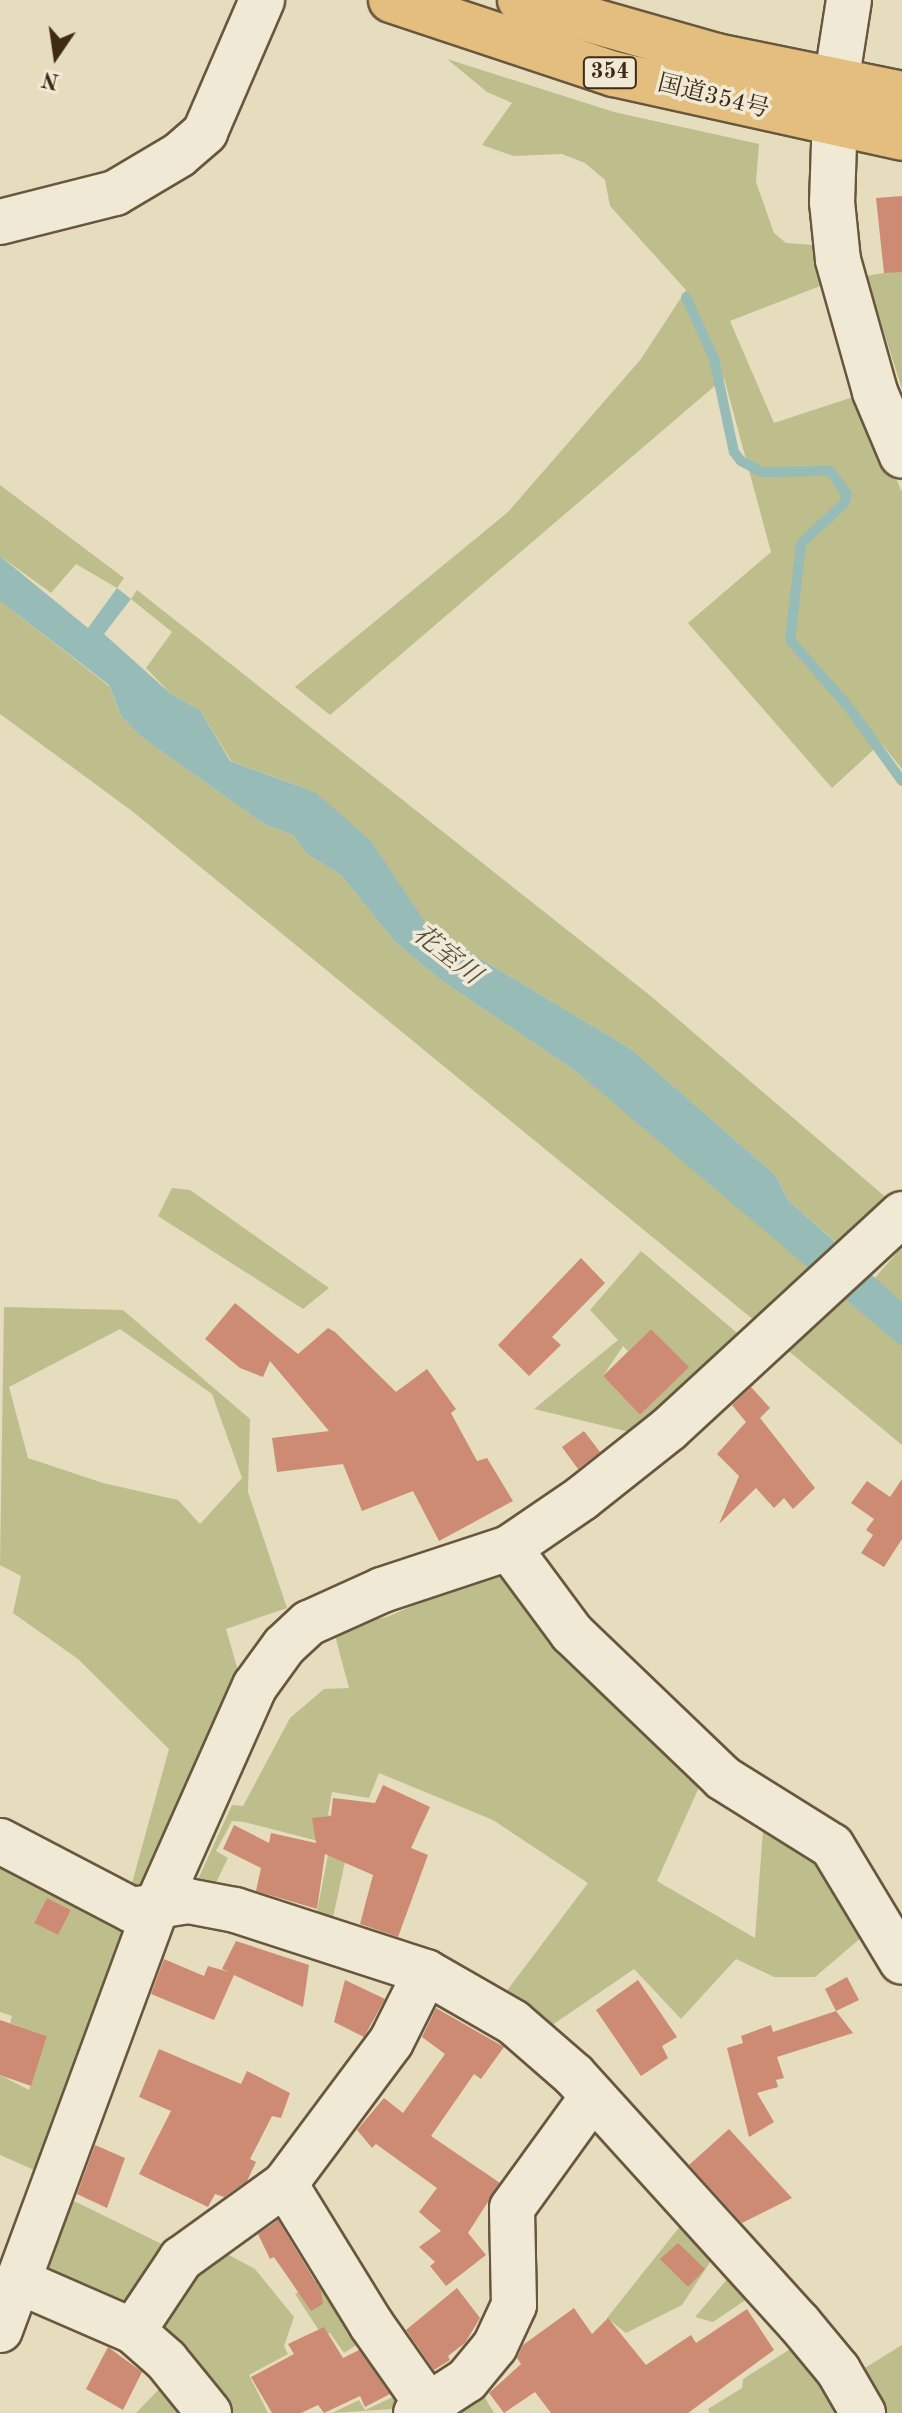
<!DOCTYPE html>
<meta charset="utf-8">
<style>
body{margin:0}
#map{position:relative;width:902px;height:2413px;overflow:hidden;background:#e6ddbe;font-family:"Old Standard TT","Noto Serif JP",serif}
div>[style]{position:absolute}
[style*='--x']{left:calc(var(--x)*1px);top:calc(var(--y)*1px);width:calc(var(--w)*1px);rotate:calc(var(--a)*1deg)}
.green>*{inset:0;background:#bdbe8c}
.water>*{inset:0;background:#97bbb6}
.stream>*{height:10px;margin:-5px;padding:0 5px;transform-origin:5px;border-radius:5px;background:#97bbb6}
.building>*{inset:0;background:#cc8b72}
.roads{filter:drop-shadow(2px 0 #69573d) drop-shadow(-2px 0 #69573d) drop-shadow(0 2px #69573d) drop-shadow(0 -2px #69573d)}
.minor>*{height:44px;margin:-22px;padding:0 22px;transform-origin:22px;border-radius:22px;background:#efe9d5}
.highway>*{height:44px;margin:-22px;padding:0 22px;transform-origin:22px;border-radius:22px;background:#e3be7f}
span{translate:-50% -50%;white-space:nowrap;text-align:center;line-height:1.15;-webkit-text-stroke:7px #efe9d5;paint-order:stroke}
.shield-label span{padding:2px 6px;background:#efe9d5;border:2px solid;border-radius:6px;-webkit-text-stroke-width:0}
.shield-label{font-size:22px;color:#3f2a12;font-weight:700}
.street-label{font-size:24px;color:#3f2a12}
.water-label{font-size:26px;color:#554e3b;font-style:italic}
.north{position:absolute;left:16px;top:16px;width:80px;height:80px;-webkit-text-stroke:6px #efe9d5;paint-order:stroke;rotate:193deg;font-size:22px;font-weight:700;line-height:32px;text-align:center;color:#3f2a12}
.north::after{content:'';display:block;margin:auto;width:28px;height:36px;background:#3f2a12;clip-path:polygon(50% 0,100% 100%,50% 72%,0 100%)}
</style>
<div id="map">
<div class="green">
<i style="clip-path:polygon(447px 59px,614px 112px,759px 144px,756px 182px,774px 233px,786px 243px,814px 245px,823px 285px,730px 321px,774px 423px,859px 395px,902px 492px,902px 769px,881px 743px,832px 788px,688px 623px,771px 552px,724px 378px,330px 715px,295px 687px,508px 512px,641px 359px,686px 290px,610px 206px,605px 180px,585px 163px,562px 154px,514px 156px,482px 145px,512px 103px,487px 92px)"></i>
<i style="clip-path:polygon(902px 270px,902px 389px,866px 276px)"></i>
<i style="clip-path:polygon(0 485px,124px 578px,117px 588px,76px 564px,51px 593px,0 556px)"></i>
<i style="clip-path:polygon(137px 590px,652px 997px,889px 1200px,840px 1246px,788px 1200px,776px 1176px,631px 1049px,429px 928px,315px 792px,231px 761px,200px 710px,171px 694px,146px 668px,172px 632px,131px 599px)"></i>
<i style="clip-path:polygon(0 601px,109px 686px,121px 716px,140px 736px,264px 824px,293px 835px,306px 853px,342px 876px,395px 942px,441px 980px,577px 1072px,815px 1268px,755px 1321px,132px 811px,0 714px)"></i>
<i style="clip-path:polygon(172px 1188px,190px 1190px,329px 1288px,303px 1309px,158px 1216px)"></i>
<i style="clip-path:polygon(902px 1247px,902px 1302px,873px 1280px)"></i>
<i style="clip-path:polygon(evenodd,641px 1251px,743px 1338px,642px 1435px,534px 1409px,618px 1340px,590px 1310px,641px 1251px,651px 1329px,688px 1367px,640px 1415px,603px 1376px,623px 1346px,628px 1351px,651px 1329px)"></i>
<i style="clip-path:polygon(845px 1295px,902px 1347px,902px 1445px,785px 1348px)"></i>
<i style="clip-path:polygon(evenodd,4px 1307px,123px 1310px,250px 1419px,248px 1492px,287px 1608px,226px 1629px,239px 1674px,145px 1892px,132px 1883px,169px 1749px,78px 1659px,13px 1613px,21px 1576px,0 1565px,4px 1307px,120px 1329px,212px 1394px,242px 1478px,200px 1524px,178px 1500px,103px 1483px,28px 1458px,9px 1387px,120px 1329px)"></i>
<i style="clip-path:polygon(509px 1564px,704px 1776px,657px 1881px,755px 1938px,764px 1816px,824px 1859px,869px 1931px,815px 1977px,774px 1977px,736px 1959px,681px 2019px,634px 1969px,545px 2030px,500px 2000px,588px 1883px,493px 1820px,379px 1773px,369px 1798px,332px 1792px,328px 1815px,338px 1818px,348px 1848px,332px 1922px,316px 1917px,330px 1844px,244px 1822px,232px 1821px,216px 1851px,228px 1858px,212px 1891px,194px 1888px,232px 1805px,243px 1806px,290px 1718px,324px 1689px,349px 1688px,333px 1628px,387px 1617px)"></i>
<i style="clip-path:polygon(evenodd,0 1862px,132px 1926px,46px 2175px,0 2155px,0 2075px,29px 2090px,47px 2036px,10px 2023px,12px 2016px,0 2012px,0 1862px,47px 1898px,71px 1910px,58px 1935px,34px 1923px,47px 1898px)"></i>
<i style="clip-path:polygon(66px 2197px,176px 2251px,136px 2310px,33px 2276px)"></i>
<i style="clip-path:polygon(681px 2225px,716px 2253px,682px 2305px,626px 2333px,607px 2318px)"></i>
<i style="clip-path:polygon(216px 2248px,255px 2269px,294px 2317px,284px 2346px,288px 2354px,249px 2375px,268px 2413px,223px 2413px,153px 2322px)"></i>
<i style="clip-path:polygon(323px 2276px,363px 2341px,344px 2353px,330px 2333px,322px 2335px,295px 2294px)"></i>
<i style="clip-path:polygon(730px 2276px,750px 2297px,713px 2322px,695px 2317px)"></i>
<i style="clip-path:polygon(798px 2344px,845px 2413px,710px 2413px,708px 2409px,742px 2388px,743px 2379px)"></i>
<i style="clip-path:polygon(902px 2345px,902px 2413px,885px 2413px,863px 2369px)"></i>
<i style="clip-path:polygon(166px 2382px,190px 2413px,136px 2413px)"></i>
<i style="clip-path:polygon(406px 2391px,407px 2408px,332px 2413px,359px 2400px,365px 2410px)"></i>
<i style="clip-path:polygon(481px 2391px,494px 2413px,462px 2413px,459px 2407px)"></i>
</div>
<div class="water">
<i style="clip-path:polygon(0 556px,88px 628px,117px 588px,131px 599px,104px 634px,171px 694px,200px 710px,230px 761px,315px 792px,371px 841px,429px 928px,631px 1049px,776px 1176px,788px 1200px,902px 1302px,902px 1347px,577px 1072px,441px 980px,395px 942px,342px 876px,306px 853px,293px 835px,264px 824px,140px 736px,121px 716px,109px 685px,0 601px)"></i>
</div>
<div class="stream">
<i style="--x:686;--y:297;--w:68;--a:65.7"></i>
<i style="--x:714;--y:359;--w:95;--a:77.9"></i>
<i style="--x:734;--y:452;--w:11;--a:52"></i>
<i style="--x:741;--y:461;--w:24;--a:28"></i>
<i style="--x:762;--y:472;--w:68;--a:-0.8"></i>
<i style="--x:830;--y:471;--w:29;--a:54"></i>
<i style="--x:847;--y:494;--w:9;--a:108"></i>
<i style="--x:844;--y:503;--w:59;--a:136.4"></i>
<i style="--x:801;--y:544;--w:97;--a:96.5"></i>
<i style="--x:790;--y:640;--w:86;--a:48.8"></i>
<i style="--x:847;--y:705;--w:94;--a:54.1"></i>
</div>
<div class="building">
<i style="clip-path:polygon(902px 196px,902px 272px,884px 273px,876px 198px)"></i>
<i style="clip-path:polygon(581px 1258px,605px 1283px,552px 1337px,561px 1345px,529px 1376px,498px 1345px)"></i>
<i style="clip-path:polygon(235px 1303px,298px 1354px,328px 1328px,335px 1332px,396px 1392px,427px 1369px,456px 1409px,451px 1413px,477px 1461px,487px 1458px,513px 1501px,439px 1541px,413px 1491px,362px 1511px,343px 1464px,277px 1472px,272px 1438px,329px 1431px,270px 1361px,263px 1377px,240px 1368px,205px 1339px)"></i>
<i style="clip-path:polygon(651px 1329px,689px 1367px,640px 1415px,603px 1376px)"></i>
<i style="clip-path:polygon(751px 1387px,770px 1408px,760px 1418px,815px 1488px,793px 1509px,784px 1498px,774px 1508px,756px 1488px,719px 1524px,739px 1476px,717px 1454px,746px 1422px,732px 1405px)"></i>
<i style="clip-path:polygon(584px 1431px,600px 1452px,578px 1469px,562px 1447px)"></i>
<i style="clip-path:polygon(902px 1479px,902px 1539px,884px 1567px,861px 1553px,873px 1535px,866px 1530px,874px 1519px,851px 1503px,867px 1481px,890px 1497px)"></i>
<i style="clip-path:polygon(383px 1785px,430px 1807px,411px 1848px,428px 1855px,398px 1937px,360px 1924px,373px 1875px,325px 1854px,317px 1909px,256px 1891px,261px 1868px,223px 1849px,234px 1825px,269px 1843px,271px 1833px,316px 1843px,312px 1818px,331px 1816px,333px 1798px,375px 1803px)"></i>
<i style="clip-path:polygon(47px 1898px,71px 1910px,58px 1935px,34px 1923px)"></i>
<i style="clip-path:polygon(236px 1941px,309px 1965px,303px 2007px,234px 1975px,214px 2020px,151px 1994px,164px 1959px,204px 1976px,208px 1966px,229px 1972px,222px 1969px)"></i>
<i style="clip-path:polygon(847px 1977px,859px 2000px,836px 2011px,853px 2033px,777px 2057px,784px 2078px,776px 2080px,778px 2087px,757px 2093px,774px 2122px,749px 2137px,727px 2048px,743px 2043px,741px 2036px,771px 2025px,773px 2032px,836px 2011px,825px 1989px)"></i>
<i style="clip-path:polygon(345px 1980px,385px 1999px,364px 2037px,334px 2022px)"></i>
<i style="clip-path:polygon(638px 1980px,677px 2037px,662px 2046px,668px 2058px,641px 2076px,596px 2010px)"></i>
<i style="clip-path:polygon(436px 2008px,504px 2047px,481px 2079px,474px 2074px,431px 2136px,500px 2183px,468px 2233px,486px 2255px,446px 2286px,430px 2266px,435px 2262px,419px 2247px,441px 2231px,419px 2212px,437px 2188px,376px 2144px,372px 2148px,357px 2130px,384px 2098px,403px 2113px,445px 2054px,422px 2037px)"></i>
<i style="clip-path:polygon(0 2020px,47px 2036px,31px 2086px,0 2075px)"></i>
<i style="clip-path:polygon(159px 2049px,241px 2084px,247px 2071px,290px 2093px,281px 2118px,272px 2116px,250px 2159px,256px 2162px,247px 2181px,224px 2197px,215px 2194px,208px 2207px,139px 2174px,171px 2111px,139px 2097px)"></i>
<i style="clip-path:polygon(729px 2129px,792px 2198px,742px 2223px,689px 2165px)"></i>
<i style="clip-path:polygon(95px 2145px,125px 2158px,107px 2208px,77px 2194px)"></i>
<i style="clip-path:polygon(278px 2220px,321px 2291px,323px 2304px,311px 2311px,274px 2257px,270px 2259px,258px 2234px)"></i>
<i style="clip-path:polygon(678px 2243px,705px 2269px,688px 2287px,660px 2259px)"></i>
<i style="clip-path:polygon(457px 2288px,480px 2318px,465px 2343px,448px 2356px,450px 2360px,434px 2370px,406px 2330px)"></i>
<i style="clip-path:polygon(574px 2308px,592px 2334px,608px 2318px,646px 2365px,691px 2335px,696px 2343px,747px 2309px,774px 2350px,688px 2413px,551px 2413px,535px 2392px,504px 2413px,489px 2393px,521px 2364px,517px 2358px,523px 2345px)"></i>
<i style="clip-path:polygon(324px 2327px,343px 2358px,359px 2350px,390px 2394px,365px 2407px,360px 2396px,324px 2413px,318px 2405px,301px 2413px,272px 2413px,251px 2377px,294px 2354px,288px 2344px)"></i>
<i style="clip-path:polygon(108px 2347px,142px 2372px,123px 2410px,86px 2389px)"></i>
</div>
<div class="roads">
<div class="minor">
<i style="--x:849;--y:0;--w:84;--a:98.9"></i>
<i style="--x:836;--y:83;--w:119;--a:91.9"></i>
<i style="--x:832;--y:202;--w:58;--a:84.1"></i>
<i style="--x:838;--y:260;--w:137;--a:74.3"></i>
<i style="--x:875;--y:392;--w:69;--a:67.1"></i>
<i style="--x:0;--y:222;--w:119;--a:-14.2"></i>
<i style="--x:115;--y:193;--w:74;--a:-30.7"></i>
<i style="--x:179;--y:155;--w:35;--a:-41"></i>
<i style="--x:205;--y:132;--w:144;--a:-66.6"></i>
<i style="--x:509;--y:1548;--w:106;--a:53.5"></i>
<i style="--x:572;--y:1633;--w:209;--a:43.8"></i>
<i style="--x:723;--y:1778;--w:128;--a:32"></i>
<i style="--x:832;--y:1846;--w:135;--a:58.9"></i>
<i style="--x:0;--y:1841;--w:149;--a:27.6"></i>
<i style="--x:132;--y:1910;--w:57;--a:-9.1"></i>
<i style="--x:188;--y:1901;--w:48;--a:10.8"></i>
<i style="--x:235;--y:1910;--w:201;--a:18"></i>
<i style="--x:426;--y:1972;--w:100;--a:29.9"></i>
<i style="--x:513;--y:2022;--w:81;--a:41"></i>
<i style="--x:574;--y:2075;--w:335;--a:47.8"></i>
<i style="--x:799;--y:2323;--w:61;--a:50.3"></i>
<i style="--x:838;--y:2370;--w:50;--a:59.8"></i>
<i style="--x:285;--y:2184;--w:164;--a:58.4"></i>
<i style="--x:371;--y:2324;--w:99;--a:54.9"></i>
<i style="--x:18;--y:2281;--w:125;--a:23.5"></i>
<i style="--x:133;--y:2331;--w:44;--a:41.3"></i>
<i style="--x:166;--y:2360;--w:68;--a:50.9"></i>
<i style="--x:0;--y:2330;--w:450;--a:-69.7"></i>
<i style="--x:156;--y:1908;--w:243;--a:-66"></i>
<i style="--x:255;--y:1686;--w:49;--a:-54.1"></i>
<i style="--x:284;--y:1646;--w:34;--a:-43"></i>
<i style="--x:309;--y:1623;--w:80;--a:-24.3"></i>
<i style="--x:382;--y:1590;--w:134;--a:-18.3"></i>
<i style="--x:509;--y:1548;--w:88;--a:-34.4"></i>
<i style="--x:582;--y:1498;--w:111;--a:-38.4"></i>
<i style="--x:669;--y:1429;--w:317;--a:-42.7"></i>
<i style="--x:133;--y:2331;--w:87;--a:-56.3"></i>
<i style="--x:181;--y:2259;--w:128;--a:-35.8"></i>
<i style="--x:285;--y:2184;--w:177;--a:-53.3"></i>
<i style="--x:391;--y:2042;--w:78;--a:-63.4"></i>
<i style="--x:416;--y:2413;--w:61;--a:-32.9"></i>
<i style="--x:467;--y:2380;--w:44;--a:-50.5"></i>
<i style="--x:495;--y:2346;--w:45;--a:-65.1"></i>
<i style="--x:514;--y:2305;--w:97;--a:-91.2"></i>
<i style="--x:512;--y:2208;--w:138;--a:-54.1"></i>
</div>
<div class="highway">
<i style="--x:391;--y:0;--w:235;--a:18.4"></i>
<i style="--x:614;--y:74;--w:295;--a:12.5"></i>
<i style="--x:520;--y:0;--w:204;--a:15.9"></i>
<i style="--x:716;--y:56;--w:190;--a:11.5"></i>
</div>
</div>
<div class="shield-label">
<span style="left:610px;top:73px">354</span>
</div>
<div class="street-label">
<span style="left:713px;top:98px;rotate:14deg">国道354号</span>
</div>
<div class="water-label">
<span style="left:446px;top:956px;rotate:38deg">花室川</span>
</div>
<div class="north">N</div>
</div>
